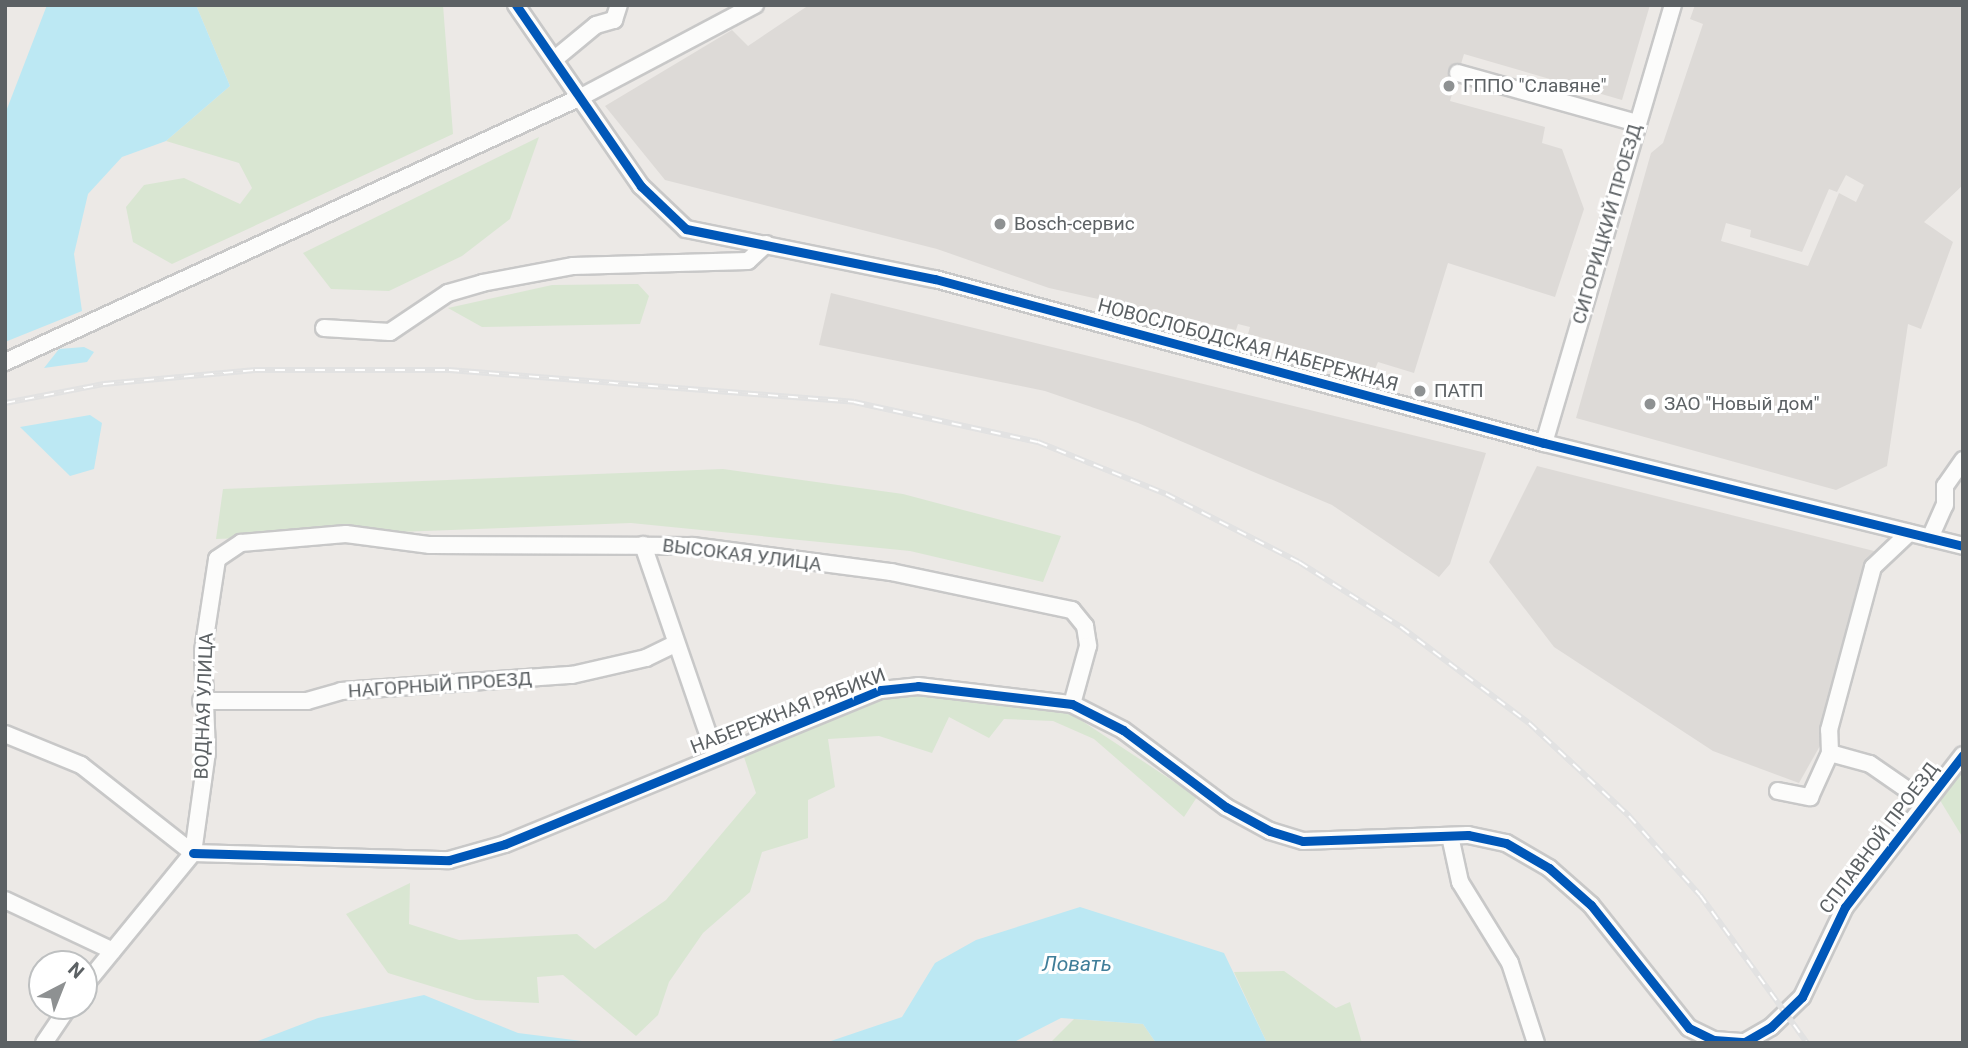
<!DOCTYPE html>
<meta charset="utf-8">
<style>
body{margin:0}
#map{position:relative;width:1968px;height:1048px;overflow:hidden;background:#ece9e6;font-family:Roboto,sans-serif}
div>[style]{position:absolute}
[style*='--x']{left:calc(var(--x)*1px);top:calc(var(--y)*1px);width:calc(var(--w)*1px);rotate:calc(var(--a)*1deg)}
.industrial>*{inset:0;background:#dddad7}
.green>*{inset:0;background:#d9e6d2}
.water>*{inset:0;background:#bce8f3}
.roads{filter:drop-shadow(2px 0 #c8c8c8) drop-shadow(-2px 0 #c8c8c8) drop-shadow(0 2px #c8c8c8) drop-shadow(0 -2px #c8c8c8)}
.minor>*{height:16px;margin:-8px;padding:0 8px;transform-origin:8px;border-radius:8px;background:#fcfcfb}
.rail>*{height:6px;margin-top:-3px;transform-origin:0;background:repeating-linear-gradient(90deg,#fff 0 10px,#e2e2e2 0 20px);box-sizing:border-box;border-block:2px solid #e2e2e2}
.cycleway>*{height:9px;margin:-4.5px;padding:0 4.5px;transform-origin:4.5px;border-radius:4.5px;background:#0057b8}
.dots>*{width:19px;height:19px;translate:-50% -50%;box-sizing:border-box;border:4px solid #fff;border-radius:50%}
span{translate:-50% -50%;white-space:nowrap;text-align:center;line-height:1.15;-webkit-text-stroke:6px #fff;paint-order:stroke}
.poi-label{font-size:19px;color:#5c6164}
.left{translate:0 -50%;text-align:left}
.street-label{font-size:19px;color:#5c6164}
.water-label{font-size:21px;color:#407e99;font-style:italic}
.frame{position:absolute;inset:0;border:7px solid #5c6164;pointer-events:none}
.north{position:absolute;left:28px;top:950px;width:70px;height:70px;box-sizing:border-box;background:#fff;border:2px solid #bec0c1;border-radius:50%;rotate:42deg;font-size:19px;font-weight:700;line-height:28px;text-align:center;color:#5c6164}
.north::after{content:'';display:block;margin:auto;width:24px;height:32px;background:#8e9192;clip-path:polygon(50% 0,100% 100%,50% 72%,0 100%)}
</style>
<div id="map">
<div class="industrial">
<i style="clip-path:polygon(809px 5px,1650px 5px,1622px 100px,1464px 54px,1450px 101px,1545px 127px,1542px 143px,1562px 149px,1584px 209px,1555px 297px,1448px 263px,1414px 373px,1378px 362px,1375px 369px,1248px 334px,1250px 327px,1238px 324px,1236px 330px,1049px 288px,937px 249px,665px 180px,605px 106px,732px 30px,748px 46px)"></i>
<i style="clip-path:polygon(evenodd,1695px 5px,1963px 5px,1963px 185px,1924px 222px,1953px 242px,1921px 329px,1908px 324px,1887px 466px,1836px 490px,1576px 418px,1651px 153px,1663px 143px,1703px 24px,1690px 19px,1695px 5px,1846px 175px,1864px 185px,1856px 202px,1839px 193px,1808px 266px,1721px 241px,1726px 223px,1751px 230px,1750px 237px,1802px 252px,1829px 189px,1837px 192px,1846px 175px)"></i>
<i style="clip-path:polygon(831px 293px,1486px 453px,1450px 564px,1439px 577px,1332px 505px,1138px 423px,1045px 391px,819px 345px)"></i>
<i style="clip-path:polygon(1537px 466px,1874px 551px,1821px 744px,1799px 783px,1713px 751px,1554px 647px,1489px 562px)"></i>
</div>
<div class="green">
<i style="clip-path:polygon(196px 5px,443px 5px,453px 134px,172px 264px,133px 242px,126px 207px,144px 185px,184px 178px,240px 204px,252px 188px,239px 163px,166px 141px,230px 86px)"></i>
<i style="clip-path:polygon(539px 137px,510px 219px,462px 256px,389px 291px,331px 289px,303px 253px)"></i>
<i style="clip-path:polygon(638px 284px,649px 296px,640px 324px,482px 327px,448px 308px,552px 285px)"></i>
<i style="clip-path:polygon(723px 469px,903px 494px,1061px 536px,1043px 582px,910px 551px,631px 523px,216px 539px,223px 489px)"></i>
<i style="clip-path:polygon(908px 693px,1067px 711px,1197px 797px,1184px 817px,1094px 739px,1053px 721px,1004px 719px,989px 738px,949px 717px,932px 753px,879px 736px,828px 739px,835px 787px,808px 800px,808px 838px,762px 852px,750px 892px,703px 933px,669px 982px,658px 1015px,636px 1036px,563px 975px,537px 977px,539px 1003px,476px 1000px,388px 973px,346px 914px,410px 883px,409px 924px,459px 940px,577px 934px,595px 949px,666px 900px,756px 793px,743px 754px,879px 697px)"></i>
<i style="clip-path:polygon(1963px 768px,1963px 838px,1938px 797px)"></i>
<i style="clip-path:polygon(1284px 971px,1336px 1008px,1350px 1002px,1362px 1043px,1267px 1043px,1234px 972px)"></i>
<i style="clip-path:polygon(1074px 1019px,1143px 1024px,1156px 1043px,1050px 1043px)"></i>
</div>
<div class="water">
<i style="clip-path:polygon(47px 5px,196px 5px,230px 86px,166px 141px,122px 157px,88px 194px,74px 254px,82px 311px,5px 342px,5px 114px)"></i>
<i style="clip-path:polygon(84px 347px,94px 352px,87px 362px,44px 368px,59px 349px)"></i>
<i style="clip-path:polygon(90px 415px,102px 423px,94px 469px,70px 476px,20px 427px)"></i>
<i style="clip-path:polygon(1080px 907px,1224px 953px,1267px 1043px,1156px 1043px,1143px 1024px,1061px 1018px,1012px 1043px,825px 1043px,902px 1017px,935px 963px,976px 940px)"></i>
<i style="clip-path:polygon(424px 995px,518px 1033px,598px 1043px,253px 1043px,318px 1018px)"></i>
</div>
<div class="roads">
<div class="minor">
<i style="--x:516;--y:5;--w:220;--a:55.4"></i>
<i style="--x:641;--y:186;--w:62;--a:43.7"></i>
<i style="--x:686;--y:229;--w:254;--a:11.4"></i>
<i style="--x:935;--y:279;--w:631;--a:15.07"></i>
<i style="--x:1544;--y:443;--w:431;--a:13.8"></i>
<i style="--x:556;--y:58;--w:52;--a:-39.5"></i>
<i style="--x:596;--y:25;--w:19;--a:-16"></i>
<i style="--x:614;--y:20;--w:16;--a:-72"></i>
<i style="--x:1458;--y:73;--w:186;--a:15.6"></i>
<i style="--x:324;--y:328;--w:66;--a:3.5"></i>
<i style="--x:390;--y:332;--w:70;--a:-33.9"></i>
<i style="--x:448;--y:293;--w:35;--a:-16"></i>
<i style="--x:482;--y:283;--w:93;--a:-10.6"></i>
<i style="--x:573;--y:266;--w:175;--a:-1.6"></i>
<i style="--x:748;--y:261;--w:25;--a:-43"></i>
<i style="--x:5;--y:362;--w:634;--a:-24.71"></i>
<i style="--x:581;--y:97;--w:197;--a:-27.9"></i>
<i style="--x:1544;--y:443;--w:457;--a:-73.6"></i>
<i style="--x:1930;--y:538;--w:36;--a:-66"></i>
<i style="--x:1945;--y:505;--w:19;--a:-90"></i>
<i style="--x:1945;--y:486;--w:32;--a:-55"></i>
<i style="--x:643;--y:545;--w:224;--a:71"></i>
<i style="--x:201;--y:701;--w:106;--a:0"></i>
<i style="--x:307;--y:701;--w:35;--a:-16"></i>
<i style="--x:341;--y:691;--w:232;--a:-4"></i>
<i style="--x:572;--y:675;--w:76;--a:-12.9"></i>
<i style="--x:646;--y:658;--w:32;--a:-26"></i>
<i style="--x:5;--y:734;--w:82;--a:22.2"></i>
<i style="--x:81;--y:765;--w:142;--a:38.2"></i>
<i style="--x:1830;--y:753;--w:23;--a:-92"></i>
<i style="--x:1829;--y:730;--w:169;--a:-74.9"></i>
<i style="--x:1873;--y:567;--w:50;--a:-43.4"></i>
<i style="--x:1778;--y:791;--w:33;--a:11"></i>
<i style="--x:1810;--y:797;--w:48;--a:-65.6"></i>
<i style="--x:1830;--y:753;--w:41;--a:15.4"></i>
<i style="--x:1870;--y:764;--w:67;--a:34.6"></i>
<i style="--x:1450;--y:836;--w:47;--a:77.7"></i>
<i style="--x:1460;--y:882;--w:95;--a:58.3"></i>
<i style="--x:1510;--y:963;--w:84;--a:72"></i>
<i style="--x:193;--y:853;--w:256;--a:1.6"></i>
<i style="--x:449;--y:860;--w:58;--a:-15.9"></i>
<i style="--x:505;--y:844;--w:406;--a:-22.3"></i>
<i style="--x:881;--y:690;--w:37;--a:-6"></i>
<i style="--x:918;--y:686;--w:155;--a:6.7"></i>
<i style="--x:1072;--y:704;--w:57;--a:27"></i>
<i style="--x:1123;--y:730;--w:129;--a:36.8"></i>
<i style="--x:1226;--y:807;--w:50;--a:28.6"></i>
<i style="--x:1270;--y:831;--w:34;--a:17"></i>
<i style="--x:1303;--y:841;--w:165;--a:-2.1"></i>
<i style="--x:1468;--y:835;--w:39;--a:12"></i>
<i style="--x:1506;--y:843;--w:50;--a:30.2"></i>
<i style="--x:1549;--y:868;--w:56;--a:41.4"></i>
<i style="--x:1591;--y:905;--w:157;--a:51.5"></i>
<i style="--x:1689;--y:1028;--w:28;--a:26"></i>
<i style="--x:1714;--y:1040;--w:31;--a:4"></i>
<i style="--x:1745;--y:1042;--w:30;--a:-30"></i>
<i style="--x:1771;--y:1027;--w:43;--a:-44.1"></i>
<i style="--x:1802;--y:997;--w:100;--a:-64.5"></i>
<i style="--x:1845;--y:907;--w:192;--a:-52.2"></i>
<i style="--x:193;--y:853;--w:102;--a:-82.1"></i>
<i style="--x:207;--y:752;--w:101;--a:-92.3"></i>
<i style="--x:203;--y:651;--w:93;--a:-81.3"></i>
<i style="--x:217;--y:559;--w:29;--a:-34"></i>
<i style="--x:241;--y:543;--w:105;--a:-4.9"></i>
<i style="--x:346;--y:534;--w:85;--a:7.5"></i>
<i style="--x:430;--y:545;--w:263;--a:0.2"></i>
<i style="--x:693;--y:546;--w:200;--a:7.5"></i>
<i style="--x:891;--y:572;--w:185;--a:11.9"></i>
<i style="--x:1072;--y:610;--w:21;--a:51"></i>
<i style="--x:1085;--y:626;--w:20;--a:81"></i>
<i style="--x:1088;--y:646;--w:60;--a:105.4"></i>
<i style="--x:5;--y:900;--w:119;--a:25.3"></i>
<i style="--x:84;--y:986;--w:172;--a:-50.7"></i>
<i style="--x:44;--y:1043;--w:45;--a:-56"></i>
</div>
</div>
<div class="rail">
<i style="--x:5;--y:403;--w:101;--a:-10.9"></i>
<i style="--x:104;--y:384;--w:152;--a:-5.3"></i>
<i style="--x:255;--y:370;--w:194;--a:0"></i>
<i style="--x:449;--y:370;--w:406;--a:4.5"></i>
<i style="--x:854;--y:402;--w:188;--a:12.3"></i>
<i style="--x:1038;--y:442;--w:138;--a:22.1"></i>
<i style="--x:1166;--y:494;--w:149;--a:27.1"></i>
<i style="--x:1299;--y:562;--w:121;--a:32.5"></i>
<i style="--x:1401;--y:627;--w:160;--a:36.9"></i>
<i style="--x:1529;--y:723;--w:137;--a:42.9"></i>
<i style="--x:1629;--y:816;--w:106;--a:48.1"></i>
<i style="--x:1700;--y:895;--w:183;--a:54.1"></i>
</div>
<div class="cycleway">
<i style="--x:516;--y:5;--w:220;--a:55.4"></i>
<i style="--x:641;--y:186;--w:62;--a:43.7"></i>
<i style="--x:686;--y:229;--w:254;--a:11.4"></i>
<i style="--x:935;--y:279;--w:631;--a:15.07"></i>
<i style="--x:1544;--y:443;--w:431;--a:13.8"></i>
<i style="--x:193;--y:853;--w:256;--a:1.6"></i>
<i style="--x:449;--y:860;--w:58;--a:-15.9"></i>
<i style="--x:505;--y:844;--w:406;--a:-22.3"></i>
<i style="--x:881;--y:690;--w:37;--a:-6"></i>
<i style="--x:918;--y:686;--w:155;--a:6.7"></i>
<i style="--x:1072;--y:704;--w:57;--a:27"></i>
<i style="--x:1123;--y:730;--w:129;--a:36.8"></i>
<i style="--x:1226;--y:807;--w:50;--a:28.6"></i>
<i style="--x:1270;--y:831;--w:34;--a:17"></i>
<i style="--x:1303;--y:841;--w:165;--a:-2.1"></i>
<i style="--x:1468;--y:835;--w:39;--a:12"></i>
<i style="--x:1506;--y:843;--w:50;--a:30.2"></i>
<i style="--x:1549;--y:868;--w:56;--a:41.4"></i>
<i style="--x:1591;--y:905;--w:157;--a:51.5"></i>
<i style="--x:1689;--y:1028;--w:28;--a:26"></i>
<i style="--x:1714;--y:1040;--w:31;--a:4"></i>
<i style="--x:1745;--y:1042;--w:30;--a:-30"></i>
<i style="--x:1771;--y:1027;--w:43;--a:-44.1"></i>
<i style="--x:1802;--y:997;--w:100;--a:-64.5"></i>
<i style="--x:1845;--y:907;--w:192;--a:-52.2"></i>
</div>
<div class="dots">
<i style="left:1449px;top:86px;background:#8e9192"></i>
<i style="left:1000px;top:224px;background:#8e9192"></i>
<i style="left:1420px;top:391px;background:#8e9192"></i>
<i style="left:1650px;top:404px;background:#8e9192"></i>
</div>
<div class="poi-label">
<span class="left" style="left:1463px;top:86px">ГППО "Славяне"</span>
<span class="left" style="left:1014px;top:224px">Bosch-сервис</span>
<span class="left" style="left:1434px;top:391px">ПАТП</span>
<span class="left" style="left:1664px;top:404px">ЗАО "Новый дом"</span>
</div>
<div class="street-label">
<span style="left:1607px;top:224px;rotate:-74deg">СИГОРИЦКИЙ ПРОЕЗД</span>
<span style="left:1248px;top:345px;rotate:15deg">НОВОСЛОБОДСКАЯ НАБЕРЕЖНАЯ</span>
<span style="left:742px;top:555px;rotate:7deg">ВЫСОКАЯ УЛИЦА</span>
<span style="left:440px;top:685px;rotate:-4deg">НАГОРНЫЙ ПРОЕЗД</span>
<span style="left:204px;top:706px;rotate:-88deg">ВОДНАЯ УЛИЦА</span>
<span style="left:788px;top:711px;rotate:-21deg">НАБЕРЕЖНАЯ РЯБИКИ</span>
<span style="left:1879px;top:838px;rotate:-53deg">СПЛАВНОЙ ПРОЕЗД</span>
</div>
<div class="water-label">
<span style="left:1077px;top:964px">Ловать</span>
</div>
<div class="frame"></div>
<div class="north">N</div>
</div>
